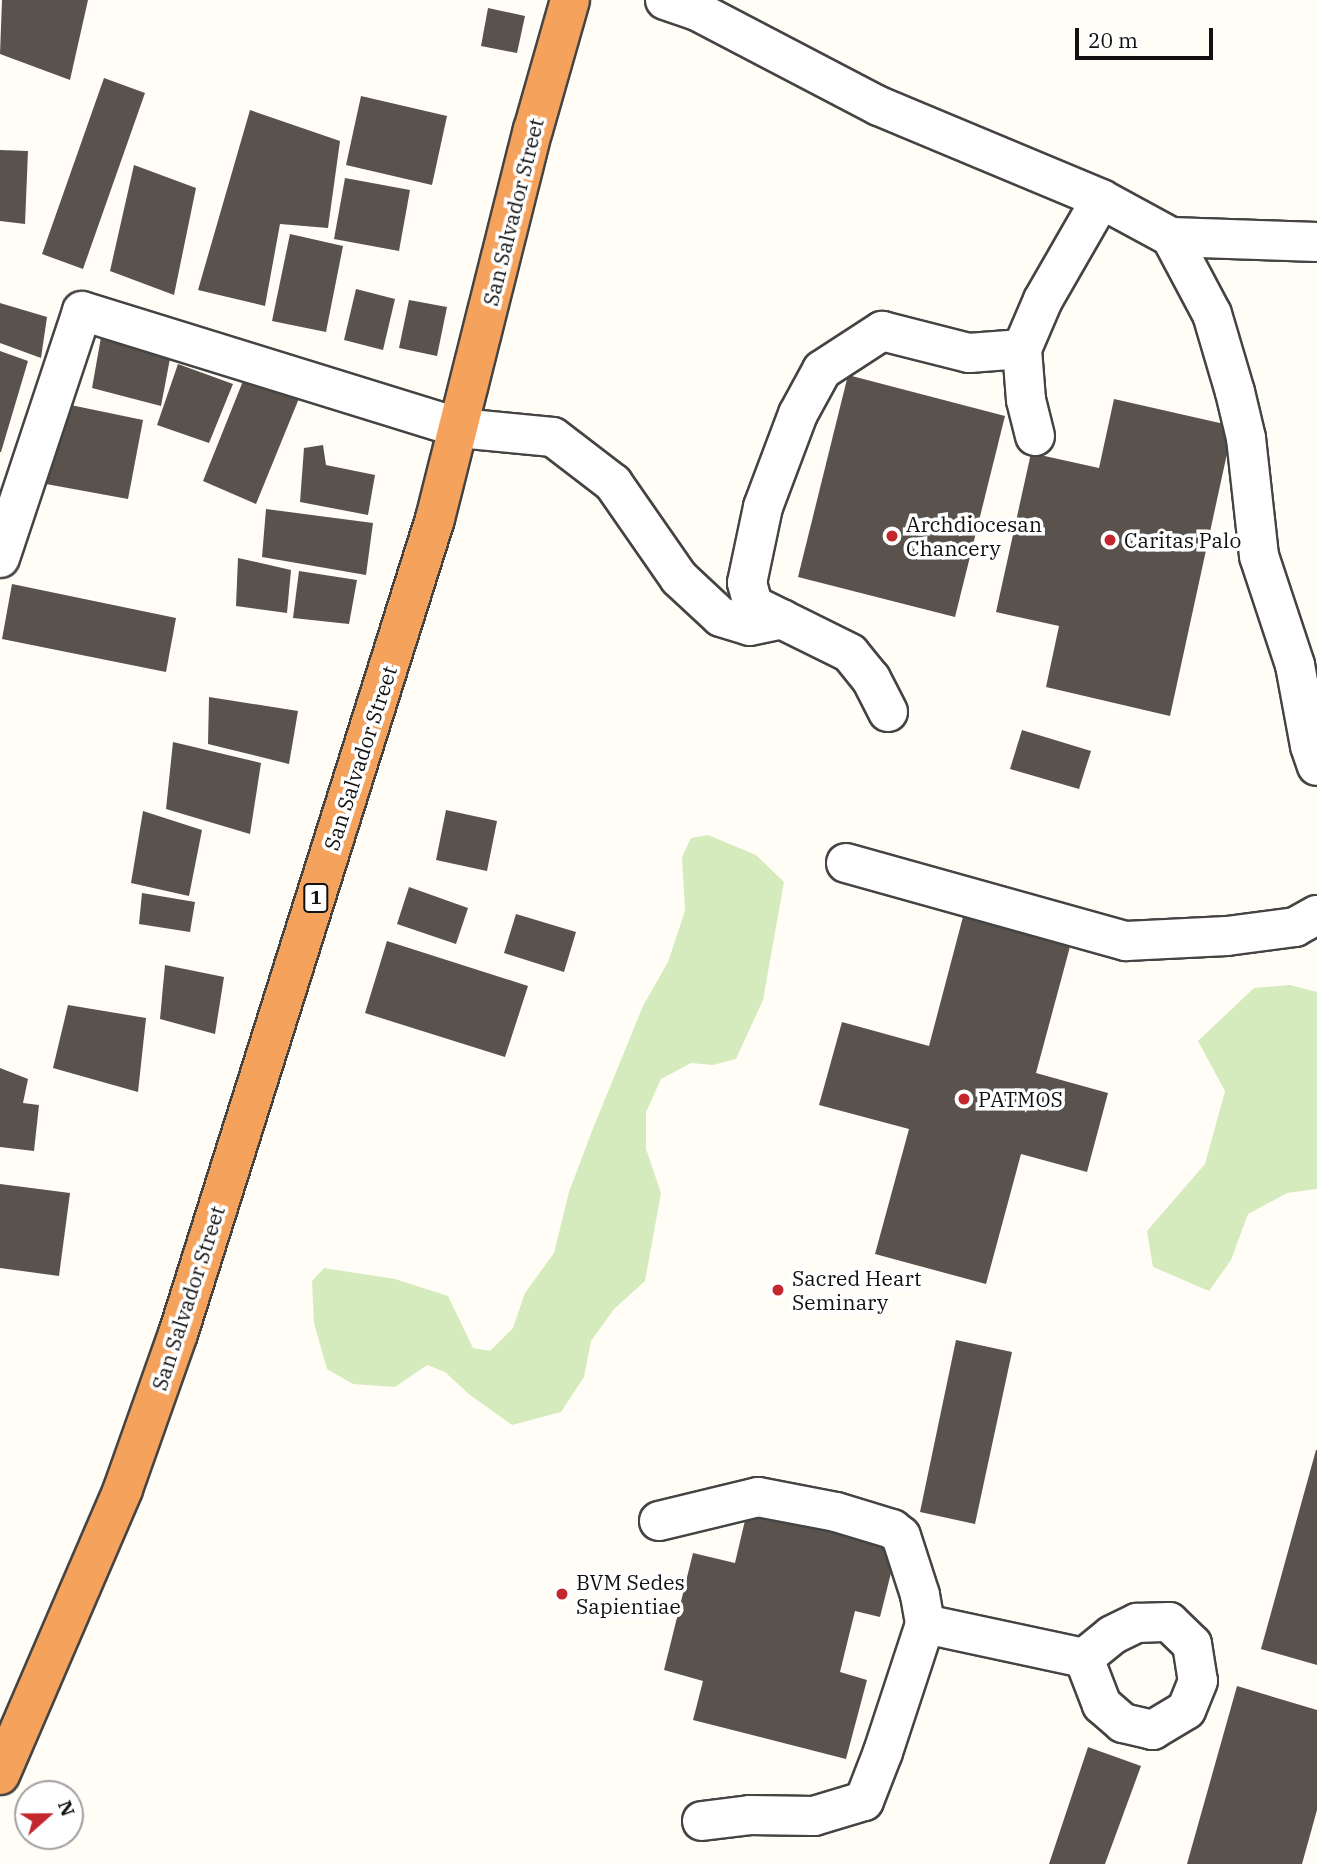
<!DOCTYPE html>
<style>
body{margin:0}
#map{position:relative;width:1317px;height:1864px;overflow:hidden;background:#fffdf5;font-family:"IBM Plex Serif",serif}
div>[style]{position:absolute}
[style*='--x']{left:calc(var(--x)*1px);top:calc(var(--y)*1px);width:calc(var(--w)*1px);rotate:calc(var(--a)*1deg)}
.green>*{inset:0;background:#d5ebbd}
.building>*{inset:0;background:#5a524d}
.roads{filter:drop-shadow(2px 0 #444) drop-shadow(-2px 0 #444) drop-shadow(0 2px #444) drop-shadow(0 -2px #444)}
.minor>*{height:38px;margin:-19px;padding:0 19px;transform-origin:19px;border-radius:19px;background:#fff}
.highway>*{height:38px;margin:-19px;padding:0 19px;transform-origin:19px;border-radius:19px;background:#f5a25d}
.dots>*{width:19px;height:19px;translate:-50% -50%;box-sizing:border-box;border:4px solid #fff;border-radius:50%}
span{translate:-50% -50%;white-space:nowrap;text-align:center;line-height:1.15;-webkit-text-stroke:7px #fff;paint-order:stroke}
.shield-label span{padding:2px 5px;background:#fff;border:2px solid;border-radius:5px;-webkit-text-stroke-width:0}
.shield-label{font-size:19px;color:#111;font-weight:700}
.street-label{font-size:21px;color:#111}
.poi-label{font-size:21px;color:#111}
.left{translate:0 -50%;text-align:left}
.north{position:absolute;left:14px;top:1780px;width:70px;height:70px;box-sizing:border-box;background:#fff;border:2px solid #a0a0a0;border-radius:50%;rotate:69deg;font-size:19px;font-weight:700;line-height:28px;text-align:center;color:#111}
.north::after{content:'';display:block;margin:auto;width:24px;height:32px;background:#c4262e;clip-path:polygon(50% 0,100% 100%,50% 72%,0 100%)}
.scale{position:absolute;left:1075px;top:28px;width:138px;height:32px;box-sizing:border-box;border:4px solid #111;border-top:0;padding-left:9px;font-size:21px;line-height:24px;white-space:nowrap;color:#111;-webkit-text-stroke:5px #fff;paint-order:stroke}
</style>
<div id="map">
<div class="green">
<i style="clip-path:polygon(708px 835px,756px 855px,784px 882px,763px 1000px,736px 1059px,713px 1065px,691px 1063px,661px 1079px,646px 1112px,646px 1149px,661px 1193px,645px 1281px,614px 1309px,591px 1341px,584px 1377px,561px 1412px,512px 1425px,470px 1395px,445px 1372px,427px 1365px,395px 1387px,353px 1384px,327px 1369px,314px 1323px,312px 1281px,324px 1268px,395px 1279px,448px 1296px,473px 1348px,490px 1351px,513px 1328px,525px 1293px,554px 1253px,569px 1192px,592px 1131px,643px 1006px,668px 962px,685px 911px,682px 857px,691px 838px)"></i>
<i style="clip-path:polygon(1290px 985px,1317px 992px,1317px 1189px,1287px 1193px,1248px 1214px,1231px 1260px,1209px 1291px,1153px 1267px,1147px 1231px,1205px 1164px,1225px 1091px,1198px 1041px,1254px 988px)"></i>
</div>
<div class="building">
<i style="clip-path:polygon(2px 0,88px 0,70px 80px,0 54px)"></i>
<i style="clip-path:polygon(488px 8px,525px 16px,517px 53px,481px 46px)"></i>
<i style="clip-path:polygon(104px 78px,145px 93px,83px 269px,42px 254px)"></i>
<i style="clip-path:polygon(361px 96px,447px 116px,432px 185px,346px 165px)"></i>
<i style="clip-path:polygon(250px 110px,340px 141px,328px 228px,280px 224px,265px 306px,198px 290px)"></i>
<i style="clip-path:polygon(0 150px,28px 151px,25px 224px,0 221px)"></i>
<i style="clip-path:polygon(134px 165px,196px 188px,174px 295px,110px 271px)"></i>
<i style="clip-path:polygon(345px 178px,410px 190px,399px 251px,334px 239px)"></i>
<i style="clip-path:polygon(290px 234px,343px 246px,326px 332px,272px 321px)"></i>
<i style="clip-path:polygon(356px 289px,395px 299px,383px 350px,344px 340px)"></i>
<i style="clip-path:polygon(409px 300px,447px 307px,437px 356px,399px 348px)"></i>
<i style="clip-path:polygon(0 303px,47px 317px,41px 358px,0 343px)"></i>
<i style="clip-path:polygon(103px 326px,172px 348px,161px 406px,92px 388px)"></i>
<i style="clip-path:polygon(0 351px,28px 361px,1px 452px,0 452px)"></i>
<i style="clip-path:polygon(178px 364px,233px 384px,209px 443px,157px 425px)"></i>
<i style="clip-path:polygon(247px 371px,302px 391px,256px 504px,203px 481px)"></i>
<i style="clip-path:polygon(848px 375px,1005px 416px,955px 617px,798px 577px)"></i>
<i style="clip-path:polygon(1114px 399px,1233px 426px,1170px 716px,1046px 687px,1059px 626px,996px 612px,1031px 453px,1099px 468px)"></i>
<i style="clip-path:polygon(61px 403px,143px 420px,128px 499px,46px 484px)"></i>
<i style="clip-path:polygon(323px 445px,326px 465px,375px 475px,368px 515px,300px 502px,304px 448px)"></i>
<i style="clip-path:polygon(266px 509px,373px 523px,366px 575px,262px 557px)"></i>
<i style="clip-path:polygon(238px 558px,291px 570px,287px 613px,236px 606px)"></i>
<i style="clip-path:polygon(299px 571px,357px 580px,349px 624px,293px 618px)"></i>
<i style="clip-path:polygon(12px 584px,176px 618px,166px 672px,2px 639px)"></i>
<i style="clip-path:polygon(209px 697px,298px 711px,289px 764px,208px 744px)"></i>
<i style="clip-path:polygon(1022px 730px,1091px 751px,1079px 789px,1010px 769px)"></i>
<i style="clip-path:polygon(173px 742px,261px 763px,250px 834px,166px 809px)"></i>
<i style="clip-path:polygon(446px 810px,497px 821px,487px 871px,436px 860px)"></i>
<i style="clip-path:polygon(143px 811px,202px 830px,189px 896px,131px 883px)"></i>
<i style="clip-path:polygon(409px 887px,468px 908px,456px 944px,397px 924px)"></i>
<i style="clip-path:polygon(142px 893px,195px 902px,190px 932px,139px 924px)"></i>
<i style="clip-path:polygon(964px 913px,1071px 943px,1036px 1073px,1108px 1093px,1087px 1172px,1021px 1154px,986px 1284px,875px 1254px,909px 1129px,819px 1105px,842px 1022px,929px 1046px)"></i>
<i style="clip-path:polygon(516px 914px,576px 932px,564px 972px,504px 953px)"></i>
<i style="clip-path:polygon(387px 941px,528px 986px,505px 1057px,365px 1013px)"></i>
<i style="clip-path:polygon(165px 965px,224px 977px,215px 1034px,160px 1019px)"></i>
<i style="clip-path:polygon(68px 1005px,146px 1018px,138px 1092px,53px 1068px)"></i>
<i style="clip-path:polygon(0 1068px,28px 1079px,23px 1103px,39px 1105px,34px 1151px,0 1147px)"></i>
<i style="clip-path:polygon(0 1184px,70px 1193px,59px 1276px,0 1268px)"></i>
<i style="clip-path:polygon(956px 1340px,1012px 1352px,975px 1524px,920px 1512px)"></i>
<i style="clip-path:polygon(1316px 1450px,1317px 1450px,1317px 1665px,1261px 1649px)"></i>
<i style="clip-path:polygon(750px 1499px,900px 1537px,880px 1617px,855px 1611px,840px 1672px,867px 1680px,846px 1759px,693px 1720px,703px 1681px,664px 1670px,693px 1553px,735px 1563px)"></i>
<i style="clip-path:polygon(1237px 1686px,1317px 1710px,1317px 1810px,1302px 1864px,1187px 1864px)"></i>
<i style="clip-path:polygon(1088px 1747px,1141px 1766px,1105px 1864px,1049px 1864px)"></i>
</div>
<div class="roads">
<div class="minor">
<i style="--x:665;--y:0;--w:34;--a:19"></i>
<i style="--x:697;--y:11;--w:205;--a:27.6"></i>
<i style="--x:879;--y:106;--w:241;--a:22.7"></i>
<i style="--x:1101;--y:199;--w:80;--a:28.5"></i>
<i style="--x:1171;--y:237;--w:146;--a:2"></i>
<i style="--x:1171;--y:237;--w:87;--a:62"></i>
<i style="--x:1212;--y:314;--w:81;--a:73.6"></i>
<i style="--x:1235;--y:392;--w:47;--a:76.6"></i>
<i style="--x:1246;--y:438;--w:119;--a:83.7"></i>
<i style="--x:1259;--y:556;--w:115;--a:71.7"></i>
<i style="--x:1295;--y:665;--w:82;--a:79.5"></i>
<i style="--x:1310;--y:746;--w:21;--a:71"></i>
<i style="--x:1035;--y:436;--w:37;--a:-104"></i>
<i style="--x:1026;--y:400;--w:51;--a:-94.5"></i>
<i style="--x:1022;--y:349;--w:53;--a:-66.8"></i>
<i style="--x:1043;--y:300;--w:116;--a:-60.1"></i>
<i style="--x:0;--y:558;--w:260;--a:-71.6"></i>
<i style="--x:82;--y:311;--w:395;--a:17.2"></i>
<i style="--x:459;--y:428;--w:94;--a:5.5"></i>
<i style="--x:553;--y:437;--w:76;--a:37.5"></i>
<i style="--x:613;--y:483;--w:116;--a:55.2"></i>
<i style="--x:679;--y:578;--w:57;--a:42.9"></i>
<i style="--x:721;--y:617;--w:30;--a:17"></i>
<i style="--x:750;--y:626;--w:33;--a:-12"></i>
<i style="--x:888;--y:712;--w:37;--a:-117"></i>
<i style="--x:871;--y:679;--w:33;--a:-129"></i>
<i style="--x:850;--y:653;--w:108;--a:-153.7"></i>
<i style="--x:753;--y:605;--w:23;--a:-105"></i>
<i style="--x:747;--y:583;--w:78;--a:-78.1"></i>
<i style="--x:763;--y:507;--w:99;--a:-69.4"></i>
<i style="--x:798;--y:414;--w:50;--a:-61.4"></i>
<i style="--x:822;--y:370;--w:72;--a:-33"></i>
<i style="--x:882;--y:331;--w:90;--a:14.2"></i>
<i style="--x:969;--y:353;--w:53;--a:-4.3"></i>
<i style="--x:846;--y:863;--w:291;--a:15.6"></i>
<i style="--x:1126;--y:941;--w:101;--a:-2.8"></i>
<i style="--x:1227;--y:936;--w:69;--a:-7.5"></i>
<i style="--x:1295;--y:927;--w:25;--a:-29"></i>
<i style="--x:659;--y:1521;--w:102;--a:-13.6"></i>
<i style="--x:758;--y:1497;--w:79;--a:10.9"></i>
<i style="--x:836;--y:1512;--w:59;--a:16.9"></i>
<i style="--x:892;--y:1529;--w:11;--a:38"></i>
<i style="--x:901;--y:1536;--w:62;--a:72.1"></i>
<i style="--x:920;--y:1595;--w:29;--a:80"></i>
<i style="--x:1169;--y:1622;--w:32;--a:44"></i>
<i style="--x:1192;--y:1644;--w:37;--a:81"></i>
<i style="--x:1198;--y:1681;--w:31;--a:112"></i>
<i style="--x:1186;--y:1710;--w:39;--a:149"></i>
<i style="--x:1153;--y:1730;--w:31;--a:-167"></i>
<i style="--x:1123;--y:1723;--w:28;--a:-139"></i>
<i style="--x:1102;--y:1705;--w:50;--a:-111"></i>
<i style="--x:1084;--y:1658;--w:36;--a:-39"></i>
<i style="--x:1112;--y:1635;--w:28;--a:-26"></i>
<i style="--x:1137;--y:1623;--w:32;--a:-2"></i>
<i style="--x:702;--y:1821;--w:48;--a:-7.1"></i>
<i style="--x:750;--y:1815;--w:64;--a:0.9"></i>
<i style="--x:814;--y:1816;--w:52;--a:-16.7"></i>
<i style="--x:864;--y:1801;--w:53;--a:-68.8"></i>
<i style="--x:883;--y:1752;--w:135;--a:-71.8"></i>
<i style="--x:925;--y:1624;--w:163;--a:12.1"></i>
</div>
<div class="highway">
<i style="--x:0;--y:1775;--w:311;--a:-66.7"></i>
<i style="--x:123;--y:1489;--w:164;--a:-70.5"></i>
<i style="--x:178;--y:1334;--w:855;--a:-72.5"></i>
<i style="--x:435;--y:519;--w:401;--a:-75.9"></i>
<i style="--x:533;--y:130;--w:135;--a:-74.1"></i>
</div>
</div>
<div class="dots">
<i style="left:892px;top:536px;background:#c4262e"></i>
<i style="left:1110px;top:540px;background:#c4262e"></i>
<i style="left:964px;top:1099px;background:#c4262e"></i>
<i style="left:778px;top:1290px;background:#c4262e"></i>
<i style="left:562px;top:1594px;background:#c4262e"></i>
</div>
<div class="shield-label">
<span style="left:316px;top:898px">1</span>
</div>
<div class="street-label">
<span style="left:513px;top:212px;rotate:-76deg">San Salvador Street</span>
<span style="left:360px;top:758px;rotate:-72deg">San Salvador Street</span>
<span style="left:188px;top:1298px;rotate:-72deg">San Salvador Street</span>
</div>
<div class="poi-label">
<span class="left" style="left:906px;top:536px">Archdiocesan<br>Chancery</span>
<span class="left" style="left:1124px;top:540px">Caritas Palo</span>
<span class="left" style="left:978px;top:1099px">PATMOS</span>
<span class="left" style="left:792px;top:1290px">Sacred Heart<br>Seminary</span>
<span class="left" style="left:576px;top:1594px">BVM Sedes<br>Sapientiae</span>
</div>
<div class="north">N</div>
<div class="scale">20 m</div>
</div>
